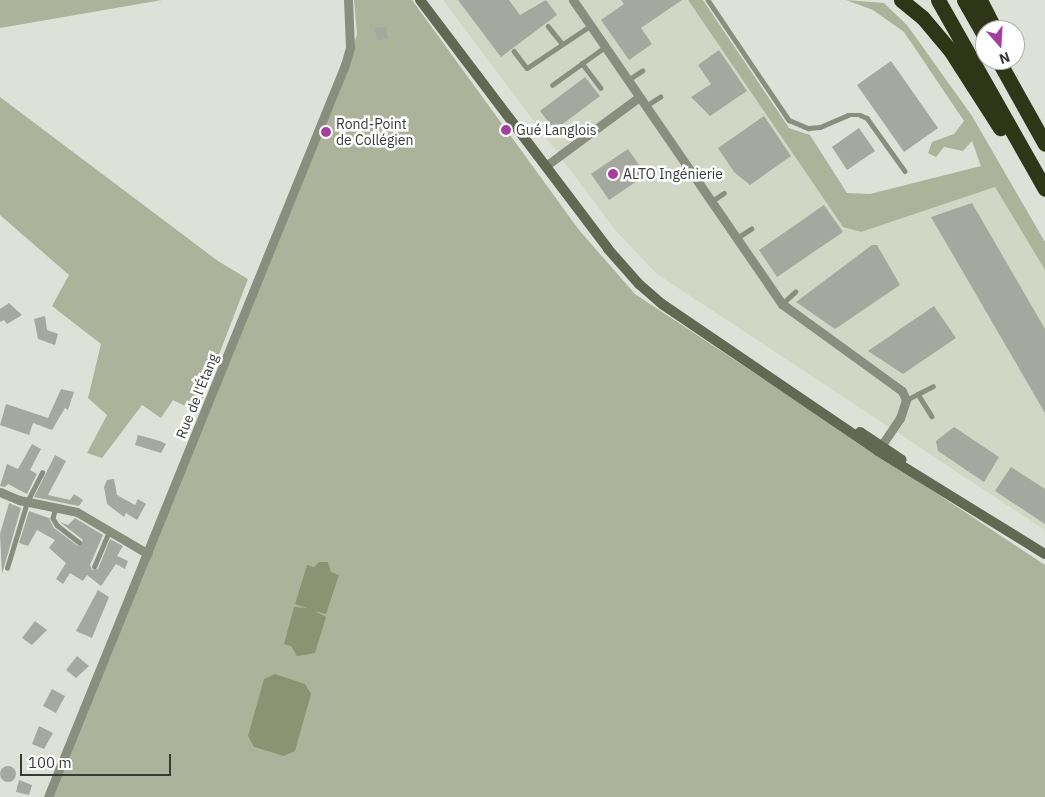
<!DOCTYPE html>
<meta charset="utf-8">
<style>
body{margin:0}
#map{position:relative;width:1045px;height:797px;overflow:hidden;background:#dee1d7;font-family:"IBM Plex Sans",sans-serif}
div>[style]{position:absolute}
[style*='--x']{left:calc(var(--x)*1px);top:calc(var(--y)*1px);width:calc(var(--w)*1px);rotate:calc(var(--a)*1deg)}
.built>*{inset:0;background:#d1d6c5}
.green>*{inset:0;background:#acb39a}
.water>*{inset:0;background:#8b9472}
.building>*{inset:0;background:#a5a89f}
.round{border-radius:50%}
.service>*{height:4.5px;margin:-2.25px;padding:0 2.25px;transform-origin:2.25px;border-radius:2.25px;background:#8a8e7f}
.minor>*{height:9px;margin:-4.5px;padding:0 4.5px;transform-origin:4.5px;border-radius:4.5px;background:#8a8e7f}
.secondary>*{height:10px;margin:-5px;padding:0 5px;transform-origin:5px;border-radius:5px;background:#626852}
.motorway>*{height:15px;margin:-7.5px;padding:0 7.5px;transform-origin:7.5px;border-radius:7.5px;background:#2f3618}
.dots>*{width:14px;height:14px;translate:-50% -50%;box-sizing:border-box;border:2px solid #fff;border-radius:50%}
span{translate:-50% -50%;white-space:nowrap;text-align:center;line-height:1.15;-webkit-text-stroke:5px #fff;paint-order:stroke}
.poi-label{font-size:14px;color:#393a36}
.left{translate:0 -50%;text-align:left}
.street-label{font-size:14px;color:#393a36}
.north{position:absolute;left:975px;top:20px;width:50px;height:50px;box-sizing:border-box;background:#fff;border:1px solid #b0b0af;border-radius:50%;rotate:161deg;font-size:14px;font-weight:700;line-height:20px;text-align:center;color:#393a36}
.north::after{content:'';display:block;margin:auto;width:18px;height:22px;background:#a63ea0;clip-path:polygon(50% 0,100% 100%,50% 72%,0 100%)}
.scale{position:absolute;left:20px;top:754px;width:151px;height:22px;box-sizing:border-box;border:2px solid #393a36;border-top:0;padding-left:6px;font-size:15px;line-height:18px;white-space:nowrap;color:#393a36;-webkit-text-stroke:4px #fff;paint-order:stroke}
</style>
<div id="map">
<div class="built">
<i style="clip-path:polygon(443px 0,688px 0,843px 227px,861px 232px,995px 187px,1045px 270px,1045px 530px,657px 274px,616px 231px)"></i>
</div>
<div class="green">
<i style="clip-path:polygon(0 0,162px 0,0 28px)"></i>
<i style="clip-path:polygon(354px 0,412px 0,579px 230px,635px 294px,1045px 565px,1045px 797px,52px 797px,341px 88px,357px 34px)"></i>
<i style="clip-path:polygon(688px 0,703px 0,789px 128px,810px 135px,847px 193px,870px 194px,981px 166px,972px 141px,963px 151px,944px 147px,936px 157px,928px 153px,932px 142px,954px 134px,964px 121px,904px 32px,873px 10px,846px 0,884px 3px,907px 25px,972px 116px,1045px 242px,1045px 270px,995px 187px,861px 232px,843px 227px)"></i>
<i style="clip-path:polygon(0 97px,218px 261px,248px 279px,197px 412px,173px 400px,161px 418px,142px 405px,102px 458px,87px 453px,107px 415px,88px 398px,101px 344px,52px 306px,69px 275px,0 215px)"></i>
</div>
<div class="water">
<i style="clip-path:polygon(319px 562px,328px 562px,331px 572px,339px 575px,326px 614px,315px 611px,326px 617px,315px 653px,297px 656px,291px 646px,284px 644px,294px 607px,307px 608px,295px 604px,307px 565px,314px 567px)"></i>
<i style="clip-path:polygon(275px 674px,305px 684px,311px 694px,295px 751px,284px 756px,254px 747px,248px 736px,264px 679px)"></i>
</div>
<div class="building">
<i style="clip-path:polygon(458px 0,509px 0,520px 15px,546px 0,557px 15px,501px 57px)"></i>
<i style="clip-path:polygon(621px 0,682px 0,641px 28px,652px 44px,629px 60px,601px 20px,624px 4px)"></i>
<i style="clip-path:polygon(386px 27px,388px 39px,377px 40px,375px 28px)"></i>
<i style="clip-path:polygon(719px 50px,747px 91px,710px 116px,691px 97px,711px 84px,698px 65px)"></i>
<i style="clip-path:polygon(891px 61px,938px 128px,904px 152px,857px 85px)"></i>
<i style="clip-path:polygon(585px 77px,600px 96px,560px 126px,551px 125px,540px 111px)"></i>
<i style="clip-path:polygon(764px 116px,791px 156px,750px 185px,734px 172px,718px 148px)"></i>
<i style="clip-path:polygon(859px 128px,875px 151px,847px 170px,832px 147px)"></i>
<i style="clip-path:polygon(628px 149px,646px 175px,609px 200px,591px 174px)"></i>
<i style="clip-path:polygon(972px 203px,1045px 329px,1045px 413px,931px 217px)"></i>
<i style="clip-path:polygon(824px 205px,843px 232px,777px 277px,759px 250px)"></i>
<i style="clip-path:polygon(872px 245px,877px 245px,900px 285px,835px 329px,796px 302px)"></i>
<i style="clip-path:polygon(9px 303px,22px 315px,7px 324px,4px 320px,0 322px,0 309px)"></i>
<i style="clip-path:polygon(934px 306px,956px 338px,903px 374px,868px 351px)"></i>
<i style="clip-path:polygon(45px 316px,47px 330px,58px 334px,55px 345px,38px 339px,34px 319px)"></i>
<i style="clip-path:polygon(61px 389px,74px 392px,68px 410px,65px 408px,52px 430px,33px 423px,29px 435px,0 425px,6px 404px,48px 418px)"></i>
<i style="clip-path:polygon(954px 427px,999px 457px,984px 482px,938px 451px,936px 441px)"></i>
<i style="clip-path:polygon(138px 435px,160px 441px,166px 444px,161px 453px,135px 445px)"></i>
<i style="clip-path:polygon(32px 444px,41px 449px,30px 470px,37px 474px,27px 494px,8px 484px,5px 487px,0 486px,7px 464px,18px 469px)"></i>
<i style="clip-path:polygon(55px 455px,66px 461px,48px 495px,70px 500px,74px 494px,83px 500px,79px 506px,34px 497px)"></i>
<i style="clip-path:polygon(1011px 467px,1045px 489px,1045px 524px,995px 491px)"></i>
<i style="clip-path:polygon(114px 479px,117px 495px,135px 505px,138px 499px,146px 504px,137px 520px,126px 513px,124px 517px,107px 504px,104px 487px,107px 480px)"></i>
<i style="clip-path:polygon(9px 503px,21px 508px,2px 574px,0 534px)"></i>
<i style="clip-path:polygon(29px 511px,49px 518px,54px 528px,78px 546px,83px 540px,60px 522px,68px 525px,75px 518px,103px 535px,90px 565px,92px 570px,98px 569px,110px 539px,123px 546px,117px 556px,128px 561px,125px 569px,116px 564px,101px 586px,87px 575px,83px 581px,70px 573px,63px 584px,56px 579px,66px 563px,49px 548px,55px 540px,37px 530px,28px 546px,19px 543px)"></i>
<i style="clip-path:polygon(98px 590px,109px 597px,92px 638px,76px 631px)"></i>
<i style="clip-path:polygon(35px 621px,47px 630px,32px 645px,22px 638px)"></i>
<i style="clip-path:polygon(77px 656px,89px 666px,76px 678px,66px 670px)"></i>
<i style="clip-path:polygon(52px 689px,65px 696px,56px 713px,43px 706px)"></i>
<i style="clip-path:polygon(39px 726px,53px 733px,44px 749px,32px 744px)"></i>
<i class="round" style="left:0;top:766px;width:16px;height:16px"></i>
<i style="clip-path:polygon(19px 780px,32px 785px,29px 795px,16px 792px)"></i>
</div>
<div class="service">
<i style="--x:708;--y:0;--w:145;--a:56"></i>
<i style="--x:789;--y:120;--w:21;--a:23"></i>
<i style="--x:808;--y:128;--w:12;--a:-5"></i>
<i style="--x:820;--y:127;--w:30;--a:-23"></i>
<i style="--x:848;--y:115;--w:12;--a:0"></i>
<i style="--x:860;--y:115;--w:8;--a:23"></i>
<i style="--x:867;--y:118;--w:65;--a:54.4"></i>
<i style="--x:548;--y:26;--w:22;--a:51"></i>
<i style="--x:514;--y:51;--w:21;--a:53"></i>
<i style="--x:527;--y:68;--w:76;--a:-33.7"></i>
<i style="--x:582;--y:63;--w:31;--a:53"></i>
<i style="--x:628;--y:80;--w:17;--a:-33"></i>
<i style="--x:552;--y:85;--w:65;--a:-35.6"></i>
<i style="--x:646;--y:106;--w:17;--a:-33"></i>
<i style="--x:712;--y:201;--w:14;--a:-34"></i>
<i style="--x:737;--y:238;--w:17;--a:-33"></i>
<i style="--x:782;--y:304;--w:18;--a:-43"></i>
<i style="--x:918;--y:394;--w:26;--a:58"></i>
<i style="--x:906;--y:400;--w:30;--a:-27"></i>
<i style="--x:56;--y:507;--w:11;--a:105"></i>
<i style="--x:53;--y:518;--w:8;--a:60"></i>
<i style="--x:57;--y:525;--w:28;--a:38"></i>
<i style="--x:94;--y:567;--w:39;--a:-67"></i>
<i style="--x:7;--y:568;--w:69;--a:-73.1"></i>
<i style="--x:27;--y:502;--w:33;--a:-63"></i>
</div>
<div class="minor">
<i style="--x:573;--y:0;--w:369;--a:55.5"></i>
<i style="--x:782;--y:304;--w:148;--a:35.9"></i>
<i style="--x:902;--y:391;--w:10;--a:66"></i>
<i style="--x:906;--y:400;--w:19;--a:108"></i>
<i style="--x:900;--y:418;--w:32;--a:124"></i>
<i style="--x:547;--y:165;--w:113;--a:-36.4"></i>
<i style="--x:0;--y:492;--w:21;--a:23"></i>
<i style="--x:19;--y:500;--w:59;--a:11.7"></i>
<i style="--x:77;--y:512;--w:82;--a:30.6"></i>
<i style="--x:48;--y:797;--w:790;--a:-67.92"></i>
<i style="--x:345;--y:65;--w:19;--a:-74"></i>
<i style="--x:350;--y:47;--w:47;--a:-92.4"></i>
</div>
<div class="secondary">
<i style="--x:420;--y:0;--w:312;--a:52.9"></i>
<i style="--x:608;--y:249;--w:47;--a:48.5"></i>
<i style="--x:639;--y:284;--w:30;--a:41"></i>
<i style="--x:662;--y:304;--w:261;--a:34.2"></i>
<i style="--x:878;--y:451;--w:196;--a:31.7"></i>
<i style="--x:860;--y:432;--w:50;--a:33.7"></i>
</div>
<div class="motorway">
<i style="--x:901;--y:0;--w:28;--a:39"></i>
<i style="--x:923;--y:18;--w:42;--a:49.8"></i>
<i style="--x:950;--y:50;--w:93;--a:57.3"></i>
<i style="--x:938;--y:0;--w:217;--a:60.5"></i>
<i style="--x:964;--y:0;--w:43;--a:60.4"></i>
<i style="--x:980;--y:0;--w:34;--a:63"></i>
<i style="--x:998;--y:60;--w:96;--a:60.8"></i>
</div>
<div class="dots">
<i style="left:506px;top:130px;background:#a63ea0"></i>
<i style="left:326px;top:132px;background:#a63ea0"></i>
<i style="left:613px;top:174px;background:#a63ea0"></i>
</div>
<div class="poi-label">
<span class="left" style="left:336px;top:132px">Rond-Point<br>de Collégien</span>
<span class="left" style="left:516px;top:130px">Gué Langlois</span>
<span class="left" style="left:623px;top:174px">ALTO Ingénierie</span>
</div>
<div class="street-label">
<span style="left:197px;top:396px;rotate:-68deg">Rue de l'Étang</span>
</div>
<div class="north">N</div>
<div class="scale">100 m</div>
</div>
